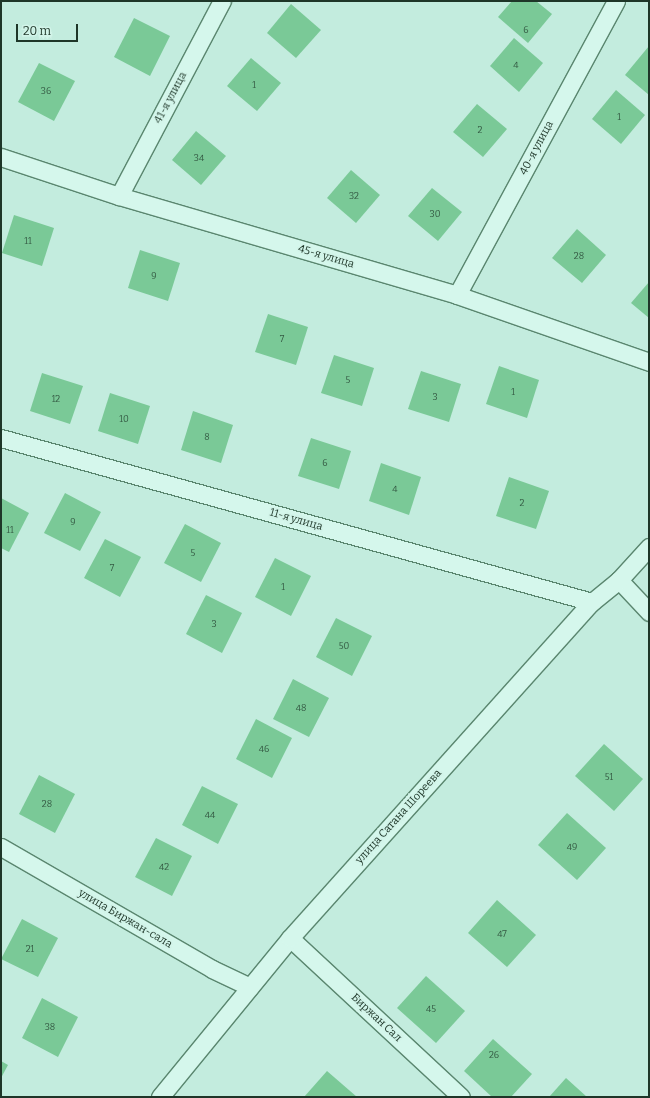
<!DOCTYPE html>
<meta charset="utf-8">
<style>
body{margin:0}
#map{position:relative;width:650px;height:1098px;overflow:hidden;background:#c3ecde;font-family:Bitter,serif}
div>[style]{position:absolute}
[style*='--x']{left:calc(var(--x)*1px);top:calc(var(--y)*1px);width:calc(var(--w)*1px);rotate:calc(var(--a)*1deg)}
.building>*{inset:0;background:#7ac997}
.roads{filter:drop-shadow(1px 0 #5a866f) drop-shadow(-1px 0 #5a866f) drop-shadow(0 1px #5a866f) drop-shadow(0 -1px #5a866f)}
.street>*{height:17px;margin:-8.5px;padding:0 8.5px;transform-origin:8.5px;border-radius:8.5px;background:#d5f7ec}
span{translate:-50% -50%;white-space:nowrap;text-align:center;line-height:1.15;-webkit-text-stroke:3px #d2f4e9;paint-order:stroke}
.number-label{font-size:9px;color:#355b44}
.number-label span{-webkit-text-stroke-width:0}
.street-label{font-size:11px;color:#1e3628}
.frame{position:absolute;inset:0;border:2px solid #1e3628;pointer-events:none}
.scale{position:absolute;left:16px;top:24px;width:62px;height:18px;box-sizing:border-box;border:2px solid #1e3628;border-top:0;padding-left:5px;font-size:12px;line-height:14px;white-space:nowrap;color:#1e3628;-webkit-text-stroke:3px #d2f4e9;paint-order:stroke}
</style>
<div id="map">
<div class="building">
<i style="clip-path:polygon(512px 1px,536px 1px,552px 14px,528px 43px,498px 17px)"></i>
<i style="clip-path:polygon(291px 4px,321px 30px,296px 58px,267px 33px)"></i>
<i style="clip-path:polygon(134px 18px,170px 36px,150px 76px,114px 57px)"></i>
<i style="clip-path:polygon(514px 38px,543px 63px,519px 92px,490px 66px)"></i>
<i style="clip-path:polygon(649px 46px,649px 95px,625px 75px)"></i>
<i style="clip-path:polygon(251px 58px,281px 83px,257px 111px,227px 86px)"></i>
<i style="clip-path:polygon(39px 63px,75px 81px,54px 121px,18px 102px)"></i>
<i style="clip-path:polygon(616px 90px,645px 115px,621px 144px,592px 119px)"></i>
<i style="clip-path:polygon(477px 104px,507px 129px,483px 157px,453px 132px)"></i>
<i style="clip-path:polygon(196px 131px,226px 156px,201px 185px,172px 160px)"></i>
<i style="clip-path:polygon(351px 170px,380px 195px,356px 223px,327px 198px)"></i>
<i style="clip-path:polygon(432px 188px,462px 212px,438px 241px,408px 216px)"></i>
<i style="clip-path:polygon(14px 215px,54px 228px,42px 266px,2px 253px)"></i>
<i style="clip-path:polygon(577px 229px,606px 255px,582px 283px,552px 258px)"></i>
<i style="clip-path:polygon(140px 250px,180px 263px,168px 301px,128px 288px)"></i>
<i style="clip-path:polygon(649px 282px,649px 318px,631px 303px)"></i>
<i style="clip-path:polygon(268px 314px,308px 327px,296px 365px,255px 352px)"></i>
<i style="clip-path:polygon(334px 355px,374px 368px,362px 406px,321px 393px)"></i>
<i style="clip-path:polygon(499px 366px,539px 380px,527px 418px,486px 404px)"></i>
<i style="clip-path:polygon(421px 371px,461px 384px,449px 422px,408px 409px)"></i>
<i style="clip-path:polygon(42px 373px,83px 386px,70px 424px,30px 411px)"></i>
<i style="clip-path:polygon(110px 393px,150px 406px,138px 444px,98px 431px)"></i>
<i style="clip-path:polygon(193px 411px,233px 425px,221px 463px,181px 450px)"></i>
<i style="clip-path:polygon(311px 438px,351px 451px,339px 489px,298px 476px)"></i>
<i style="clip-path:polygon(381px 463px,421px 477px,409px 515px,369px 501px)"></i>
<i style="clip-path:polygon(509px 477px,549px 491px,536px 529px,496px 516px)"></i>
<i style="clip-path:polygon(65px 493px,101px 512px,80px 551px,44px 533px)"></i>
<i style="clip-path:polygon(1px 498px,29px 513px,9px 552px,1px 548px)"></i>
<i style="clip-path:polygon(185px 524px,221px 543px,201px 582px,164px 563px)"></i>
<i style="clip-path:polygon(105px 539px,141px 557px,120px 597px,84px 578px)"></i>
<i style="clip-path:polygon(275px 558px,311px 576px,291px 616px,255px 597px)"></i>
<i style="clip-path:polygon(206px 595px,242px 613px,222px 653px,186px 634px)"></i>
<i style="clip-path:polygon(336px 618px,372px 636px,352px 676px,316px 657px)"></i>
<i style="clip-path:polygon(293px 679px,329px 698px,309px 737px,273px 719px)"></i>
<i style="clip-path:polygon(256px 719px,292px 738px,272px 778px,236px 759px)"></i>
<i style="clip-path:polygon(604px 744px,643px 779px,614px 811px,575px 776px)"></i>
<i style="clip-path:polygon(39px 775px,75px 794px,55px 833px,19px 814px)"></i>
<i style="clip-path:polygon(202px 786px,238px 804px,218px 844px,182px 825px)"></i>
<i style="clip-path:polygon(567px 813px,606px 848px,577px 880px,538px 845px)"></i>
<i style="clip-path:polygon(156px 838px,192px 856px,172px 896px,135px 877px)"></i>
<i style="clip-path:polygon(497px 900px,536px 935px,507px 967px,468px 933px)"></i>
<i style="clip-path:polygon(22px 919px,58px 938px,38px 977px,1px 959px)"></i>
<i style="clip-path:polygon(426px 976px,465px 1011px,436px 1043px,397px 1008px)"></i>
<i style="clip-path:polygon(42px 998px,78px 1017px,58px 1057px,22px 1038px)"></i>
<i style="clip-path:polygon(493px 1039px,532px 1074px,511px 1097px,492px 1097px,464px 1071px)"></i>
<i style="clip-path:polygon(1px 1061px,8px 1065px,1px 1078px)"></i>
<i style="clip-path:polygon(327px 1071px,357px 1097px,304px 1097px)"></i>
<i style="clip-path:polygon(566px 1078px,587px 1097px,549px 1097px)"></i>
</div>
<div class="roads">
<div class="street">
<i style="--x:1;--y:157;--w:124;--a:18.3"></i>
<i style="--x:119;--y:196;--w:352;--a:16.3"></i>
<i style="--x:457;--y:295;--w:203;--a:19.2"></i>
<i style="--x:119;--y:196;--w:221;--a:-62.2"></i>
<i style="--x:457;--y:295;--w:334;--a:-61.6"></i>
<i style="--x:1;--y:438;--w:613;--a:15.51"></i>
<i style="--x:619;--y:580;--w:44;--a:46.8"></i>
<i style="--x:1;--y:847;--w:244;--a:30"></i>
<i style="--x:212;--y:969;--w:42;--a:25.3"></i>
<i style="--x:290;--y:938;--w:233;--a:42.9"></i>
<i style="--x:160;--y:1097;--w:205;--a:-50.7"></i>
<i style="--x:290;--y:938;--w:452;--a:-48.1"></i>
<i style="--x:592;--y:602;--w:35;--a:-39"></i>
<i style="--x:619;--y:580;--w:45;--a:-47.7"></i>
</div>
</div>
<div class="number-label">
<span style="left:526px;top:30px">6</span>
<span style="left:516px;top:65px">4</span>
<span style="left:254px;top:85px">1</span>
<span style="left:46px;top:91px">36</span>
<span style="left:619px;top:117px">1</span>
<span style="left:480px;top:130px">2</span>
<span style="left:199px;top:158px">34</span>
<span style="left:354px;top:196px">32</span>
<span style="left:435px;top:214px">30</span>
<span style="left:28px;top:241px">11</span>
<span style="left:579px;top:256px">28</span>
<span style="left:154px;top:276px">9</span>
<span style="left:282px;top:339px">7</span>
<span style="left:348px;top:380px">5</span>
<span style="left:513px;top:392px">1</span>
<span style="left:435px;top:397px">3</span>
<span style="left:56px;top:399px">12</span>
<span style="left:124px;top:419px">10</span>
<span style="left:207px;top:437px">8</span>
<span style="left:325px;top:463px">6</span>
<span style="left:395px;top:489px">4</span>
<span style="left:522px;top:503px">2</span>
<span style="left:73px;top:522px">9</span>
<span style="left:10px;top:530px">11</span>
<span style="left:193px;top:553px">5</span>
<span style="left:112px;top:568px">7</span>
<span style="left:283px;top:587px">1</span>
<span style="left:214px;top:624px">3</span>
<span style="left:344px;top:646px">50</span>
<span style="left:301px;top:708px">48</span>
<span style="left:264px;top:749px">46</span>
<span style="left:609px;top:777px">51</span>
<span style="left:47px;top:804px">28</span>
<span style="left:210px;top:815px">44</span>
<span style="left:572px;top:847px">49</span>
<span style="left:164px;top:867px">42</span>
<span style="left:502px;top:934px">47</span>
<span style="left:30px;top:949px">21</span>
<span style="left:431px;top:1009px">45</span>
<span style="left:50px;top:1027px">38</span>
<span style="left:494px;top:1055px">26</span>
</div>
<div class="street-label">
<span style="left:171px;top:98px;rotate:-62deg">41-я улица</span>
<span style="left:537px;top:148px;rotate:-62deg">40-я улица</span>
<span style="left:326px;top:257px;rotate:16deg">45-я улица</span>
<span style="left:296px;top:520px;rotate:16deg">11-я улица</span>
<span style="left:399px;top:817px;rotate:-48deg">улица Сатана Шореева</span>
<span style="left:125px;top:919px;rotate:30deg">улица Биржан-сала</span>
<span style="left:376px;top:1018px;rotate:43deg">Биржан Сал</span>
</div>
<div class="frame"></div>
<div class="scale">20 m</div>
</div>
